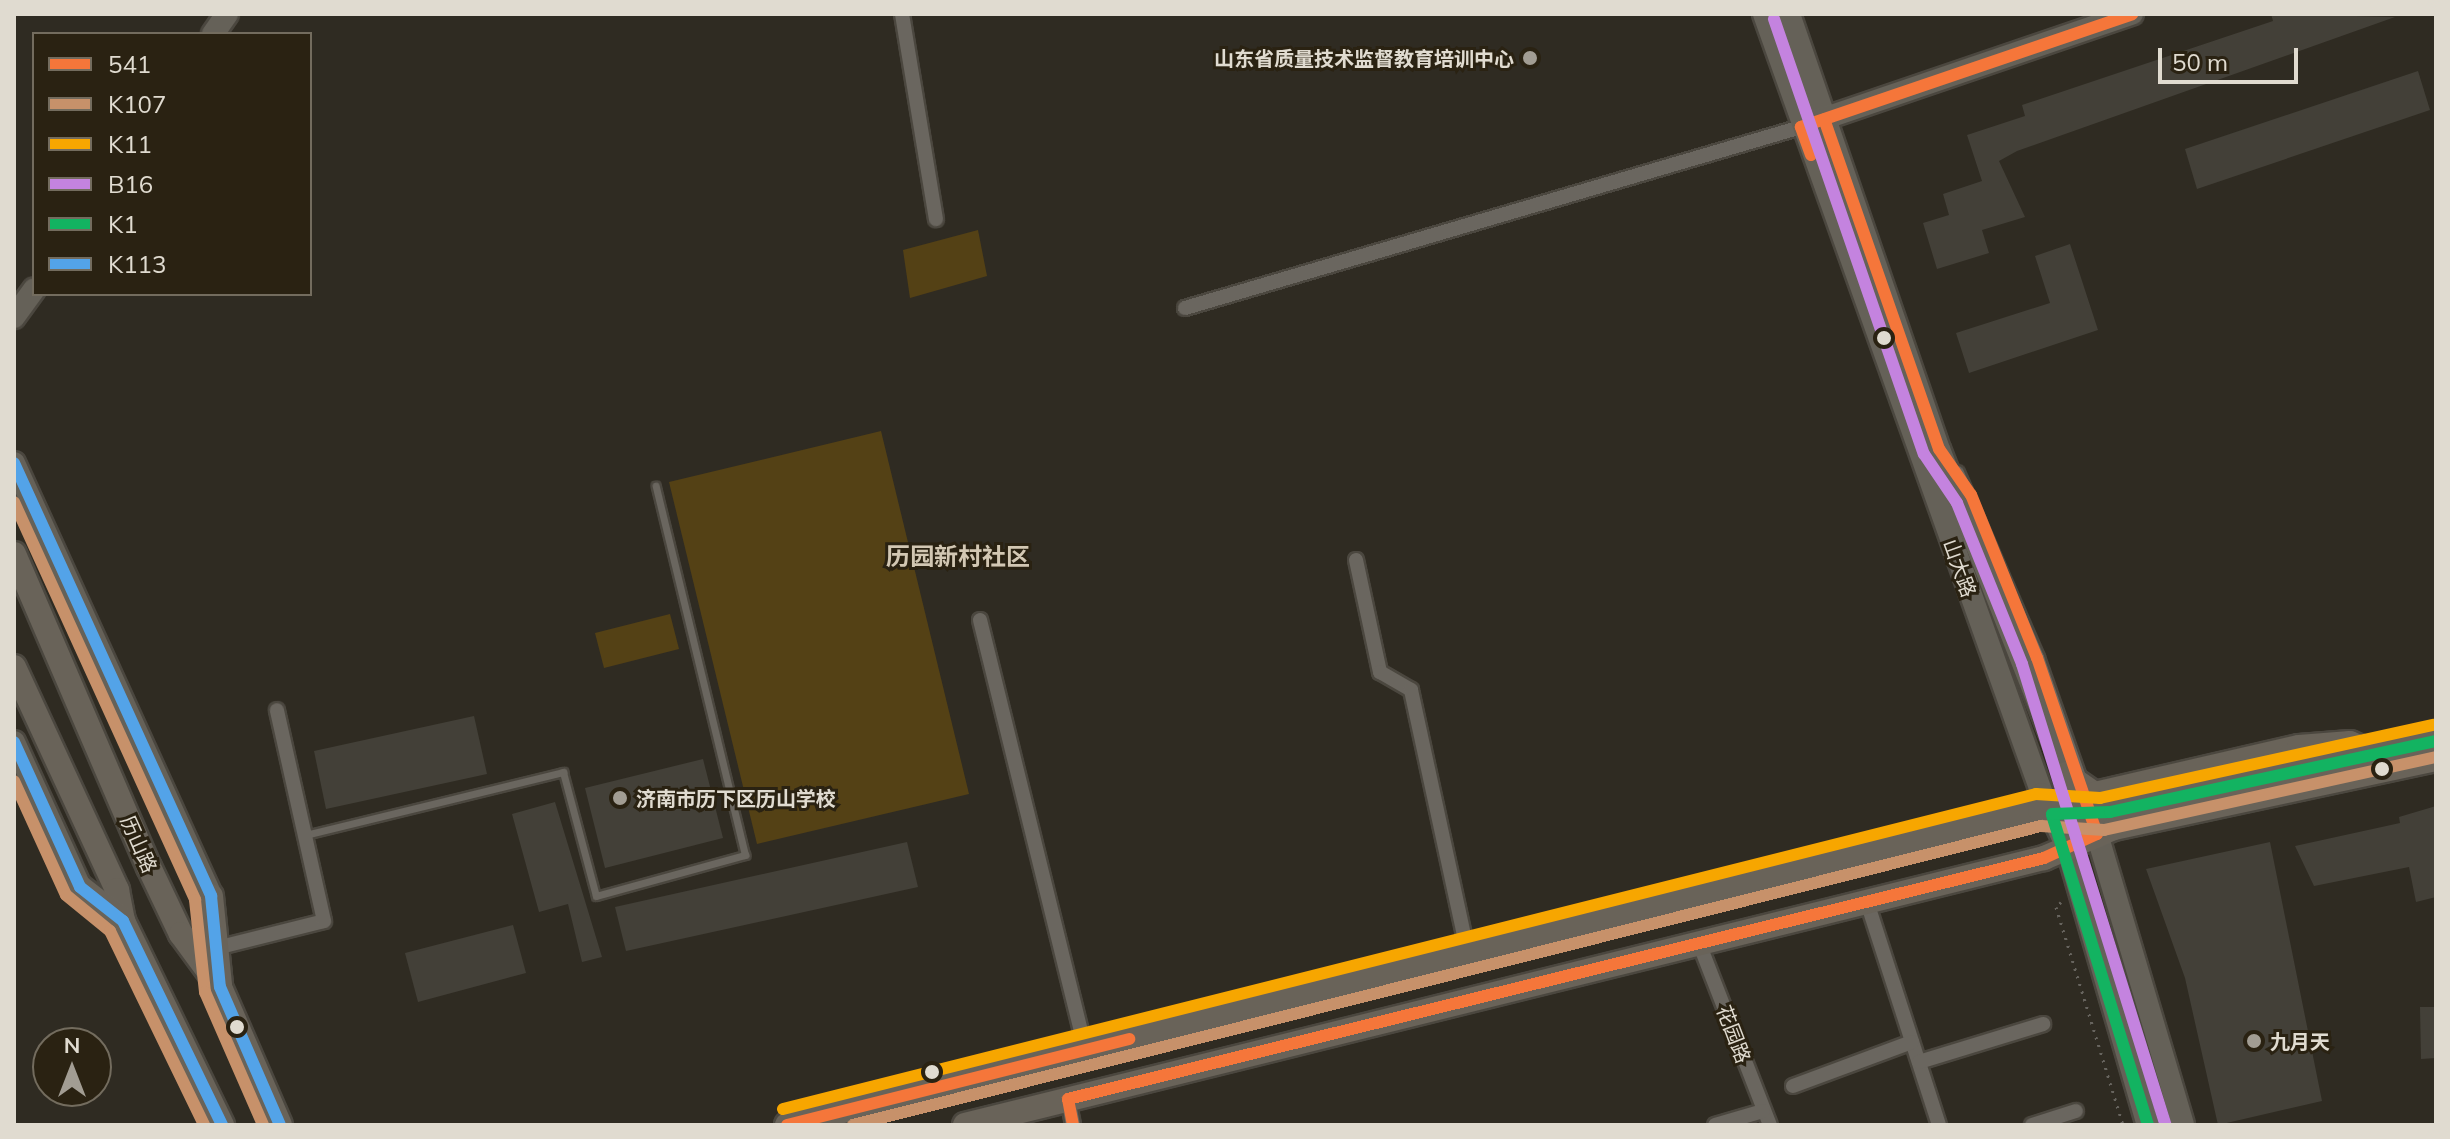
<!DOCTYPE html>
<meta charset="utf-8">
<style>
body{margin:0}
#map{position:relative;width:2450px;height:1139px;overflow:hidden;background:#2f2b22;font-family:Mulish,"Noto Sans SC",sans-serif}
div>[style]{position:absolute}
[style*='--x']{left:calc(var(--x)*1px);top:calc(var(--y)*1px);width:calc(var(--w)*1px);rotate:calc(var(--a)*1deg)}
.green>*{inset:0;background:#544115}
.building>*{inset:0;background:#434038}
.path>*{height:3px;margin-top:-1.5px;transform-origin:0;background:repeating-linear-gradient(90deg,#67645e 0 2px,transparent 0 8px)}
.roads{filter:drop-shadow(2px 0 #4b473f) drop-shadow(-2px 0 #4b473f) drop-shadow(0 2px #4b473f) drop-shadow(0 -2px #4b473f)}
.lane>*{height:7px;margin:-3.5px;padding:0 3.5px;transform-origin:3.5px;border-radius:3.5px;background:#6a665f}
.street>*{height:14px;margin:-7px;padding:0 7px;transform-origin:7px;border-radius:7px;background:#6a665f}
.secondary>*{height:22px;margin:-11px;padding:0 11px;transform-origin:11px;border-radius:11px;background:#656158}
.primary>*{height:24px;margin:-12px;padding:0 12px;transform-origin:12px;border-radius:12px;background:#696359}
.bus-1>*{height:12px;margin:-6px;padding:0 6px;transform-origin:6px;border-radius:6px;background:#f5763a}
.bus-2>*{height:12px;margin:-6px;padding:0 6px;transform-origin:6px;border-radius:6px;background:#c7916a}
.bus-3>*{height:12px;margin:-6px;padding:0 6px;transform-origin:6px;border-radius:6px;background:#f7a600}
.bus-4>*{height:12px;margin:-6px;padding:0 6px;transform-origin:6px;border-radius:6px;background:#c483df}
.bus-5>*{height:12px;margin:-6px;padding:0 6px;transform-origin:6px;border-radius:6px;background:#13b361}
.bus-6>*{height:12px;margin:-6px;padding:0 6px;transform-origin:6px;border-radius:6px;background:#53a3e8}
.dots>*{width:22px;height:22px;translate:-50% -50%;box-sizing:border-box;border:4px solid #2a2212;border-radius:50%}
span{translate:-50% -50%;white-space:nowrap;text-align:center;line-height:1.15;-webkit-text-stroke:6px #2a2212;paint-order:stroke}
.poi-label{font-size:20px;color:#e0dbd0;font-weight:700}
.right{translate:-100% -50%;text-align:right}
.left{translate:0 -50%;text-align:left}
.street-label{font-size:20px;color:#e0dbd0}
.quarter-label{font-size:24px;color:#d2c7b3;font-weight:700}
.frame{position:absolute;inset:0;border:16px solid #e0dbd0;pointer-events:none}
.legend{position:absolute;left:32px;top:32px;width:280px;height:264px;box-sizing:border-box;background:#2a2212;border:2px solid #736c5e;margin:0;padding:10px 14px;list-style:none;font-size:24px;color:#e0dbd0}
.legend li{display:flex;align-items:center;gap:16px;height:40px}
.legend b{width:40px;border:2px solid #736c5e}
.north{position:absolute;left:32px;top:1027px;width:80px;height:80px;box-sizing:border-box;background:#2a2212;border:2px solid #736c5e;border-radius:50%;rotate:0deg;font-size:22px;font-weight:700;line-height:32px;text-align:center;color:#e0dbd0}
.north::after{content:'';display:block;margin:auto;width:28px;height:36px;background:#a29d93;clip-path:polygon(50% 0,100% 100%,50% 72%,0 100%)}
.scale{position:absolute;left:2158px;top:48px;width:140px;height:36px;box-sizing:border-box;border:4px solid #e0dbd0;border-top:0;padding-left:10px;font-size:24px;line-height:28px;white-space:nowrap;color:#e0dbd0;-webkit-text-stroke:6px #2a2212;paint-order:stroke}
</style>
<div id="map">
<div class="green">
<i style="clip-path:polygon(978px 230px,987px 276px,910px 298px,903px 250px)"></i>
<i style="clip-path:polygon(881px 431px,969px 794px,757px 844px,669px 482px)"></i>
<i style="clip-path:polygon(670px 614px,679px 649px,604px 668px,595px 633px)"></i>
</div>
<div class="building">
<i style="clip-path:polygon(2271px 14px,2395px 17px,2017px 151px,1999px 161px,2025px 217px,1982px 230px,1989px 253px,1937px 269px,1923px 223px,1949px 215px,1943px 194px,1982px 181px,1967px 135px,2025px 116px,2022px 105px,2273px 21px)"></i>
<i style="clip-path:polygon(2418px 71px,2430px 110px,2197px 189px,2185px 149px)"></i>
<i style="clip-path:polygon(2070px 244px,2098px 330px,1969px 373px,1956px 333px,2050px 303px,2035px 256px)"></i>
<i style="clip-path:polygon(474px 716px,487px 774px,326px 809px,314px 751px)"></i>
<i style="clip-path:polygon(703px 759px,723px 838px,605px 868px,585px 788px)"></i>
<i style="clip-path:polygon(555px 802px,602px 957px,582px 962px,568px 904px,539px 912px,512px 814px)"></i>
<i style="clip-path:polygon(2436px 806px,2436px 897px,2416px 902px,2409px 867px,2314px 886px,2295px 846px,2400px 823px,2399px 817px)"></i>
<i style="clip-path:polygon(907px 842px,918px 887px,626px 951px,615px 907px)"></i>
<i style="clip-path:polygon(2270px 842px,2322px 1101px,2218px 1125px,2185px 978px,2146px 869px)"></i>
<i style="clip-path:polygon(513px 925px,526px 973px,418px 1002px,405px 953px)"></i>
<i style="clip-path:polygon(2420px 1007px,2436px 1007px,2436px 1058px,2421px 1059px)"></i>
</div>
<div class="path">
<i style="--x:2061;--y:902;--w:7;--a:135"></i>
<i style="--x:2056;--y:907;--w:228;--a:72.9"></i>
</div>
<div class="roads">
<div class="lane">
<i style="--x:305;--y:835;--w:266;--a:-13.7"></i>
<i style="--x:563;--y:772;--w:128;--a:75.1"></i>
<i style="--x:596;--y:896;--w:155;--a:-15.4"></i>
<i style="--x:745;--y:855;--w:380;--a:-103.6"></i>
</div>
<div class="street">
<i style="--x:902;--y:14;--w:208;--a:80.6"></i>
<i style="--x:1185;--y:308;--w:642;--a:-16.37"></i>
<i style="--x:1957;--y:473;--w:202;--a:66.6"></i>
<i style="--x:2037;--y:658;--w:129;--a:70.6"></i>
<i style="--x:1356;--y:560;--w:115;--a:77.9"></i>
<i style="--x:1380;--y:672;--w:36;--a:30"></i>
<i style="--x:1411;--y:690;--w:270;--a:77.8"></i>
<i style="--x:980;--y:620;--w:443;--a:76.2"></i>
<i style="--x:1867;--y:902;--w:234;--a:72.1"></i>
<i style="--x:1699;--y:943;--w:195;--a:68.7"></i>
<i style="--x:216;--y:948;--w:111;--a:-14"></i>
<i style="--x:324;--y:921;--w:216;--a:-102.6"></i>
<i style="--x:1919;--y:1062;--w:130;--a:-17"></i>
<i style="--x:1793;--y:1086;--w:127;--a:-20.3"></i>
<i style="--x:1068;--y:1099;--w:26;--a:79"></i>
<i style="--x:1715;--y:1125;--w:50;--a:-16.3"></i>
<i style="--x:2032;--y:1125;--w:46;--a:-17.7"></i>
</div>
<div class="secondary">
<i style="--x:1764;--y:14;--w:828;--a:70.38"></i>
<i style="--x:2042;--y:794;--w:59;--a:64.7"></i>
<i style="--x:2067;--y:847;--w:290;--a:73.8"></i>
<i style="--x:1789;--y:14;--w:460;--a:71"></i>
<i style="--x:1939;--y:449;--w:365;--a:68.6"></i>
<i style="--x:2072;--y:789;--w:51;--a:60.9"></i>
<i style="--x:2097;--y:834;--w:303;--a:73.5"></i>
<i style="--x:213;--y:34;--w:24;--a:-55"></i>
<i style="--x:1811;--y:123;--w:339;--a:-18.8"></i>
<i style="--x:14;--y:317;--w:34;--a:-54"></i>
<i style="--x:14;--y:463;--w:476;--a:65.5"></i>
<i style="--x:14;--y:742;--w:159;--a:65.5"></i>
</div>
<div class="primary">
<i style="--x:14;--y:554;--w:341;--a:66.7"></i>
<i style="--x:149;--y:867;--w:74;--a:64.5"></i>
<i style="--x:181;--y:934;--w:66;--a:53.7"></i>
<i style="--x:220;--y:987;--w:150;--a:66.5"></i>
<i style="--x:14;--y:667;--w:246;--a:65.2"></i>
<i style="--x:117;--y:890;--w:32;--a:79"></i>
<i style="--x:123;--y:921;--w:227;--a:64.1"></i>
<i style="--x:2066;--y:774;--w:35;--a:35"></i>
<i style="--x:2095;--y:794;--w:209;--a:-13"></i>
<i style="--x:2299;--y:747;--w:51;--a:-4.5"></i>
<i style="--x:2350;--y:743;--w:24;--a:24"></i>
<i style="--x:80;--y:887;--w:55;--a:38.3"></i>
<i style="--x:211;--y:896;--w:89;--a:84.2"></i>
<i style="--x:787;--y:1125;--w:1292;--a:-14.11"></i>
<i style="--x:2040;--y:810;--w:61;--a:3.8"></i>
<i style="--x:2101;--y:814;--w:343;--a:-12.3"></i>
<i style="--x:965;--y:1125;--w:1112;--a:-13.9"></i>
<i style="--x:2044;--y:858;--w:76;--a:-23.2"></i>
<i style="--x:2114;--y:828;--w:329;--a:-12.1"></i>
</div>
</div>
<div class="bus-1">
<i style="--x:1811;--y:155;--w:30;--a:-110"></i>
<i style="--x:1801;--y:127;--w:350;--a:-18.8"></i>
<i style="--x:787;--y:1125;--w:353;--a:-14.1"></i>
<i style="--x:1073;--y:1125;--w:26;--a:-101"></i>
<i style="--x:1068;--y:1099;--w:1005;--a:-13.87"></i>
<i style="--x:2044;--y:858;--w:58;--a:-24.4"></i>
<i style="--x:2097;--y:834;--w:186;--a:-108.8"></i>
<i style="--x:2037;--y:658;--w:176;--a:-112"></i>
<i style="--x:1971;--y:495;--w:56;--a:-124.8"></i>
<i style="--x:1939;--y:449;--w:349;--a:-109.2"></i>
</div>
<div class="bus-2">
<i style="--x:14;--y:502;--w:437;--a:65.5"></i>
<i style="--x:195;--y:900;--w:93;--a:83.8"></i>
<i style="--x:205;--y:992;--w:145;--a:66.4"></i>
<i style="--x:14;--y:781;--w:125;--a:65.5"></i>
<i style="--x:66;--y:895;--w:57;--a:39.3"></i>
<i style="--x:110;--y:931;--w:216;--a:64.1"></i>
<i style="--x:853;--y:1125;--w:1225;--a:-14.13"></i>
<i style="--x:2041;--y:826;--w:63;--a:3.6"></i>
<i style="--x:2104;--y:830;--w:340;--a:-12.4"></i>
</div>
<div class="bus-3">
<i style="--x:783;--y:1109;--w:1292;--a:-14.11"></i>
<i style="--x:2036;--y:794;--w:64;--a:3.6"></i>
<i style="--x:2100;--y:798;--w:341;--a:-12.4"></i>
</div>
<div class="bus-4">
<i style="--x:1774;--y:19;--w:460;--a:71"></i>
<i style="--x:1924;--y:454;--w:59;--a:56"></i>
<i style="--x:1957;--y:503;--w:174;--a:68"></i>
<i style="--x:2022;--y:664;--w:483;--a:72.7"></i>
</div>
<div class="bus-5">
<i style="--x:2148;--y:1125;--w:325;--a:-107.2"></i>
<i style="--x:2052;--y:814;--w:58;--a:-2"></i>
<i style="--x:2110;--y:812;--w:334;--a:-12.3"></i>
</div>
<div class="bus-6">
<i style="--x:14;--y:463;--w:476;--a:65.5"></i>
<i style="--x:211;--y:896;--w:91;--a:84.4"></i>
<i style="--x:220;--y:987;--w:150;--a:66.5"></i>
<i style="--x:14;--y:742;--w:159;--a:65.5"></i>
<i style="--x:80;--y:887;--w:55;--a:38.3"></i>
<i style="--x:123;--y:921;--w:227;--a:64.1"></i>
</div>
<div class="dots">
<i style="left:1530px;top:58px;background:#a29d93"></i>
<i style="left:1884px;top:338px;background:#e0dbd0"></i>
<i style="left:2382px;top:769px;background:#e0dbd0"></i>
<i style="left:620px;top:798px;background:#a29d93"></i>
<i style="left:237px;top:1027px;background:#e0dbd0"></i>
<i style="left:2254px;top:1041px;background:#a29d93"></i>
<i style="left:932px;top:1072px;background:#e0dbd0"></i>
</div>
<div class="poi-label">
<span class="right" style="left:1514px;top:58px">山东省质量技术监督教育培训中心</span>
<span class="left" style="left:636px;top:798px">济南市历下区历山学校</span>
<span class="left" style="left:2270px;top:1041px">九月天</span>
</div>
<div class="street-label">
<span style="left:1960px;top:568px;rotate:70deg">山大路</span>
<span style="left:139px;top:844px;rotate:66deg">历山路</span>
<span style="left:1734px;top:1034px;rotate:69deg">花园路</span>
</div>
<div class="quarter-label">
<span style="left:958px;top:557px">历园新村社区</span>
</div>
<div class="frame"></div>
<ul class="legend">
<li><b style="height:10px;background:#f5763a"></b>541</li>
<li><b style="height:10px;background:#c7916a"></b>K107</li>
<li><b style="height:10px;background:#f7a600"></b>K11</li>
<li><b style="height:10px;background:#c483df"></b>B16</li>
<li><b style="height:10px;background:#13b361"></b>K1</li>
<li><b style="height:10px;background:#53a3e8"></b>K113</li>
</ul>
<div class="north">N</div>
<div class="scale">50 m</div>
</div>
